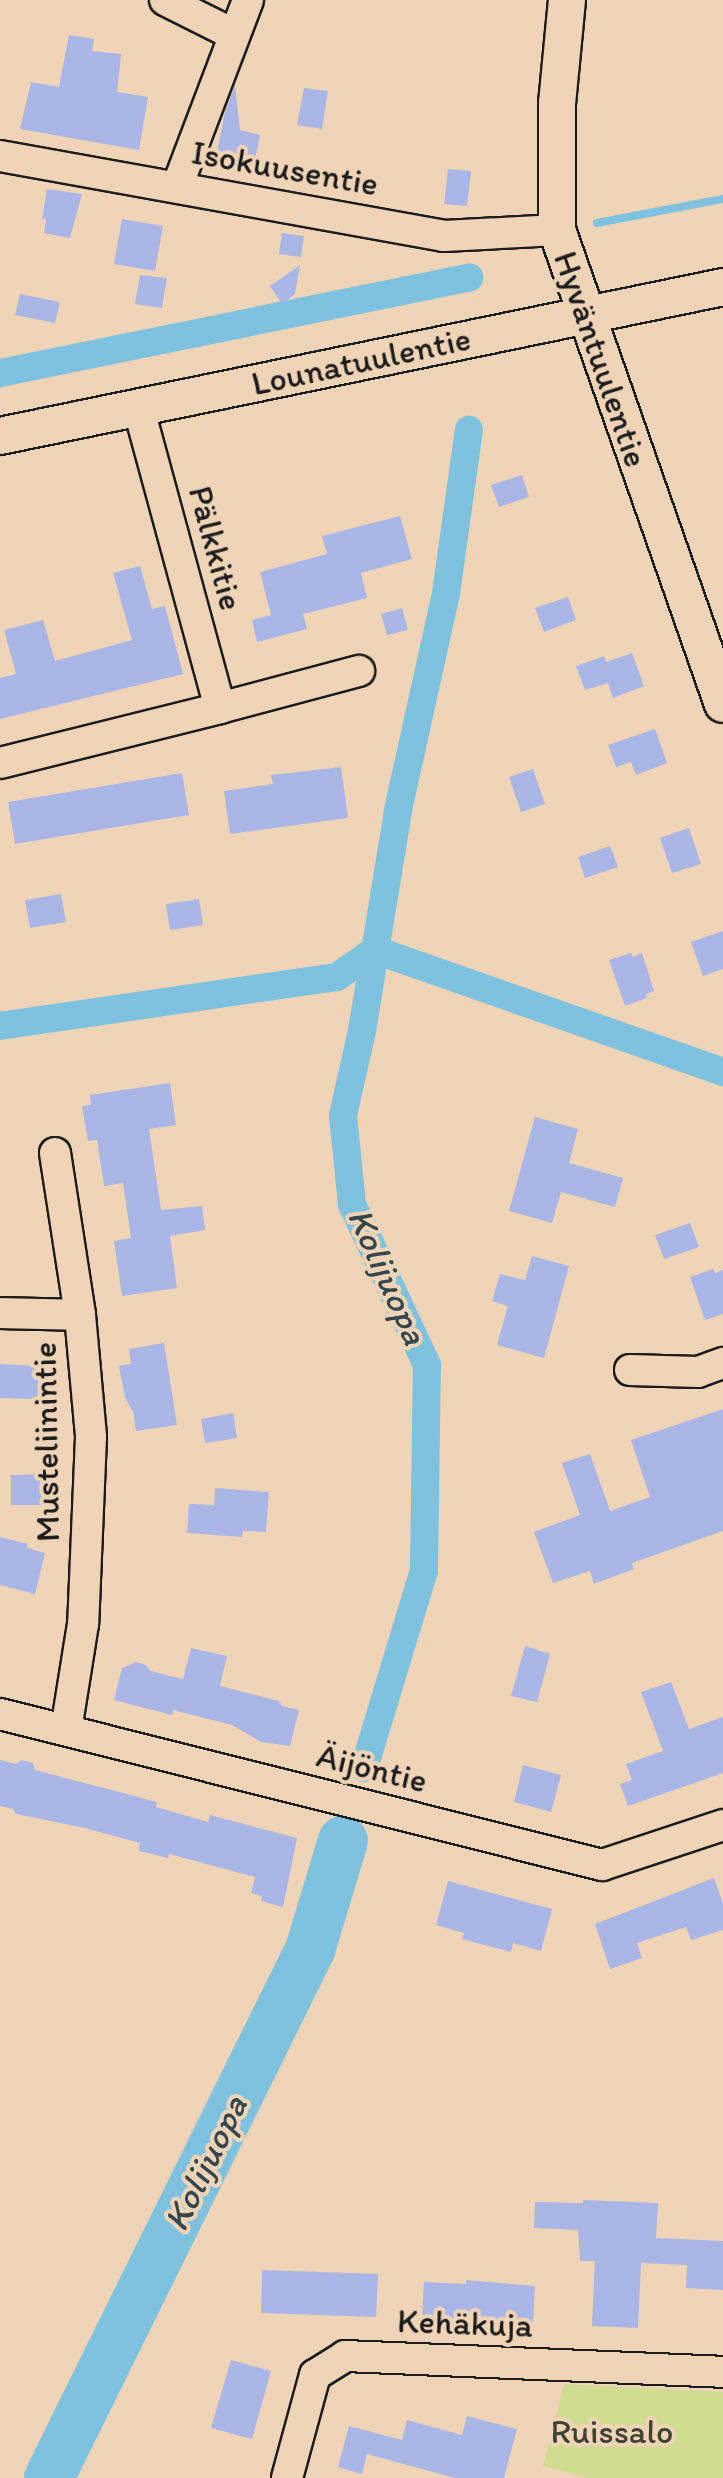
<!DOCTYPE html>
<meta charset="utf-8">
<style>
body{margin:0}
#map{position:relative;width:723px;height:2478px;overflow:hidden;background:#f0d4b7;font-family:Itim,sans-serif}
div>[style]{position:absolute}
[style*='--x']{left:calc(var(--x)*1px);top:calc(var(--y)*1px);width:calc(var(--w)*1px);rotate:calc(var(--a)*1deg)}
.green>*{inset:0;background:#d0dc90}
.stream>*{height:8px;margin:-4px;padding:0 4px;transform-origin:4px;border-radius:4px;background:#7fc2df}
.canal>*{height:28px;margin:-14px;padding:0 14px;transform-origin:14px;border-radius:14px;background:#7fc2df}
.river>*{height:50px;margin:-25px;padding:0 25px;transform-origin:25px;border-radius:25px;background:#7fc2df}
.building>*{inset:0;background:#a9b6e6}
.roads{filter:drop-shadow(2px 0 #1c1c1c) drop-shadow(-2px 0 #1c1c1c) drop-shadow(0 2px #1c1c1c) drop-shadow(0 -2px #1c1c1c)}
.minor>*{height:30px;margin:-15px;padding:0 15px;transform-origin:15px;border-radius:15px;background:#f0d4b7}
.tertiary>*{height:36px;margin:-18px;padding:0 18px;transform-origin:18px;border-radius:18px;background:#f0d4b7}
span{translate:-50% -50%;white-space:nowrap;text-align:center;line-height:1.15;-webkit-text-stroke:8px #f0d4b7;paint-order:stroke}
.street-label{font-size:34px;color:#1c1c1c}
.park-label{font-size:34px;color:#404233}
.water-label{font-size:36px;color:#35464d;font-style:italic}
</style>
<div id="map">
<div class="green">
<i style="clip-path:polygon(564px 2384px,723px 2392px,723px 2478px,588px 2478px,543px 2466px)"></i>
</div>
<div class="stream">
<i style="--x:597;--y:223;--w:128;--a:-10.8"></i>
</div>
<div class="canal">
<i style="--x:0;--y:373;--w:479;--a:-11.5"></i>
<i style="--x:0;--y:1026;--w:341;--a:-8.3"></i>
<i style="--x:337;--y:977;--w:47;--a:-35.4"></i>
<i style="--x:375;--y:950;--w:369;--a:19.3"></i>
<i style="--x:364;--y:1768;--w:206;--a:-73.1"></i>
<i style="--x:424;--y:1571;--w:206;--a:-89.2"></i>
<i style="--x:427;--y:1365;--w:178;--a:-115"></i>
<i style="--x:352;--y:1204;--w:89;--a:-95.8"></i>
<i style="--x:343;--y:1115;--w:86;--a:-77.3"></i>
<i style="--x:362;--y:1031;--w:224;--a:-80.7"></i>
<i style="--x:398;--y:810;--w:222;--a:-77.5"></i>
<i style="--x:446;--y:593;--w:165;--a:-82"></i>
</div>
<div class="river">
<i style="--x:49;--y:2478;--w:589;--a:-63.7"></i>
<i style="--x:310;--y:1950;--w:114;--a:-73.2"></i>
</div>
<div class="building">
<i style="clip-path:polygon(69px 35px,94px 39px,92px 51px,121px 54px,117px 92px,148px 97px,139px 150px,20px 129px,31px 82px,59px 87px)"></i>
<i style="clip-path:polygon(235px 85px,240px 130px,260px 135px,253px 169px,215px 162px,225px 112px)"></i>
<i style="clip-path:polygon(304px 88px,328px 91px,322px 129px,297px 125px)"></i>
<i style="clip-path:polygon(448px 169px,471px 171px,467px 206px,444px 204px)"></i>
<i style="clip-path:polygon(47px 189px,82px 194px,70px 238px,44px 233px,46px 219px,42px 219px)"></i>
<i style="clip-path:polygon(122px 219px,163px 226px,155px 271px,114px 264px)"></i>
<i style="clip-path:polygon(282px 233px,304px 236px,301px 257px,279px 254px)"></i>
<i style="clip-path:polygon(300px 265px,295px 294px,282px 304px,270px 286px)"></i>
<i style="clip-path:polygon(140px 275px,167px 278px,162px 308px,135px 304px)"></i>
<i style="clip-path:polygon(20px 294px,60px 302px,55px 323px,15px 315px)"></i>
<i style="clip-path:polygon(522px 475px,529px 497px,499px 507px,491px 485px)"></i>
<i style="clip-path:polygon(400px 516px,412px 559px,361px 573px,367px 598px,303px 614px,307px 629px,257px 642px,252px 620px,271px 615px,260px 572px,327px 554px,322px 536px)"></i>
<i style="clip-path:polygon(140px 566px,152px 609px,165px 606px,183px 674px,0 719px,0 678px,16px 674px,4px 630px,43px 620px,55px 661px,132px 640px,113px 573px)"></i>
<i style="clip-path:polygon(568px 597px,576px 620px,544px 632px,535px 608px)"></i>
<i style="clip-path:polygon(402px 608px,408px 630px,387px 635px,381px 614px)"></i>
<i style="clip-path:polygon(632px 653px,644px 686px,613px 698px,608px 683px,585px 690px,576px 666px,604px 656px,606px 662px)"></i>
<i style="clip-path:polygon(655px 729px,667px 763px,636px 775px,631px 762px,616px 767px,608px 745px)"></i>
<i style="clip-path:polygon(341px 767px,348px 818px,230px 834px,224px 791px,273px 784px,271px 775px)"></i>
<i style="clip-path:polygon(533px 769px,545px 804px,521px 812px,509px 777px)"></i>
<i style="clip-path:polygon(182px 773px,189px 815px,15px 844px,8px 802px)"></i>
<i style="clip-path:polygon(689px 828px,701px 864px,672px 873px,660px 838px)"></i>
<i style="clip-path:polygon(610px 846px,618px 867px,585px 878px,578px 857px)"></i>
<i style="clip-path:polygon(61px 894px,66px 922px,30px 928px,25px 900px)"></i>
<i style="clip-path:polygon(199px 899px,203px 925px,170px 930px,166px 904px)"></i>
<i style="clip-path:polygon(723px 931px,723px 969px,703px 976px,691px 942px)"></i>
<i style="clip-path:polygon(631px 953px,633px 957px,642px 953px,654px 991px,646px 994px,647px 998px,625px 1006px,609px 960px)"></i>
<i style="clip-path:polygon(170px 1083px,176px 1125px,149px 1129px,161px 1210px,202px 1206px,205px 1230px,170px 1236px,177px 1288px,122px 1296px,114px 1241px,131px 1238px,123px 1183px,104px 1186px,97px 1140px,88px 1141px,82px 1106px,91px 1105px,90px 1095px)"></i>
<i style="clip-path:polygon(535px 1117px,578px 1129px,569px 1163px,623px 1178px,615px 1207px,561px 1192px,552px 1223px,509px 1211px)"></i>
<i style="clip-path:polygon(690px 1223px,699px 1247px,664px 1259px,655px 1235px)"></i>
<i style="clip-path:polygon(532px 1256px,569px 1266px,544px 1358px,497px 1345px,508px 1306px,492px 1301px,500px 1274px,525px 1280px)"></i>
<i style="clip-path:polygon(713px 1269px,715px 1273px,723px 1270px,723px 1314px,705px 1320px,690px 1277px)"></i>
<i style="clip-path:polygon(164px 1343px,177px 1425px,136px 1431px,133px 1412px,125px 1398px,119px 1366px,131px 1364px,129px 1349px)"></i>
<i style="clip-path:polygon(0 1364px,38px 1366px,38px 1399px,0 1398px)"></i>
<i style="clip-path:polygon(723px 1409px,723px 1531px,632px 1563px,634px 1569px,594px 1584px,590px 1571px,553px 1583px,534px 1532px,580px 1515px,562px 1463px,590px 1454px,610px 1511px,650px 1497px,631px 1440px)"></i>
<i style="clip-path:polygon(233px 1413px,237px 1438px,205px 1443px,201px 1419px)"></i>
<i style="clip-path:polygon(50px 1474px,50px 1505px,11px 1505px,11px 1475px)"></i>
<i style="clip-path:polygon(215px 1488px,269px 1492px,266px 1532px,243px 1531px,242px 1537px,187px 1533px,189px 1504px,214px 1505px)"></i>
<i style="clip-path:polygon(0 1537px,28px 1544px,27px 1548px,45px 1553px,35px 1594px,0 1585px)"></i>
<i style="clip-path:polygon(525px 1646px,550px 1654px,537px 1702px,511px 1696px)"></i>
<i style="clip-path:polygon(191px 1648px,227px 1656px,220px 1686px,279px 1701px,282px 1706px,299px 1710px,290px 1746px,261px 1742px,232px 1725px,173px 1710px,172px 1715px,114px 1700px,122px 1668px,136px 1662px,146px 1665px,150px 1671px,183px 1679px)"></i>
<i style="clip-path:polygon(671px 1682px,689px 1729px,723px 1717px,723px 1773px,628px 1806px,620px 1784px,632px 1780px,626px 1764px,663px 1751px,641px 1692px)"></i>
<i style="clip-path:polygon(0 1760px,16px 1764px,22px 1760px,33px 1763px,35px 1770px,157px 1802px,156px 1807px,208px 1822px,210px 1815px,297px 1838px,283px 1907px,261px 1901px,262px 1896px,251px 1893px,255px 1877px,169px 1854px,168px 1858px,139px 1851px,140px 1843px,85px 1828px,16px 1814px,13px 1809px,0 1806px)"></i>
<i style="clip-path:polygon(523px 1765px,561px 1775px,551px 1812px,514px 1802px)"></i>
<i style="clip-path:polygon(714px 1878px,723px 1903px,723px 1930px,691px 1940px,686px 1927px,637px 1943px,642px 1958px,610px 1969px,595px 1924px)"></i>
<i style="clip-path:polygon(448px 1881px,552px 1909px,541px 1951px,513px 1943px,511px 1952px,462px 1939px,464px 1933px,436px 1925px)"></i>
<i style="clip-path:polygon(583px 2200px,658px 2203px,656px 2238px,723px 2241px,723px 2290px,686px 2288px,687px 2265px,641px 2263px,638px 2328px,592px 2326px,595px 2261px,580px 2261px,578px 2230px,534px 2228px,535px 2202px,583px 2203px)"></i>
<i style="clip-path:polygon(262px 2270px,378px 2274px,376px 2317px,261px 2313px)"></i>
<i style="clip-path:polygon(466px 2280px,535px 2286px,533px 2323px,422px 2317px,424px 2282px,466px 2284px)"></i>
<i style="clip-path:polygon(231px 2360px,271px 2371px,252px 2439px,211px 2428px)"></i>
<i style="clip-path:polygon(467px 2416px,517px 2429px,504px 2478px,455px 2478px,367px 2454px,362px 2474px,338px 2467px,349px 2426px,402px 2440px,407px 2420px,462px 2435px)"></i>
</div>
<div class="roads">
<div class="minor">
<i style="--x:165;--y:0;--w:76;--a:26.6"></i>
<i style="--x:0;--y:156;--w:451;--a:10.2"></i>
<i style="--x:444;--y:236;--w:113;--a:-3"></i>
<i style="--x:177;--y:187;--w:200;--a:-69.2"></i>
<i style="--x:220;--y:708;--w:144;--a:-14.9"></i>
<i style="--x:0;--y:763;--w:227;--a:-14"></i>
<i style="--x:220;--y:708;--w:312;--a:-105.2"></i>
<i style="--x:55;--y:1153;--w:164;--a:81.2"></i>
<i style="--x:80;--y:1315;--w:122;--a:84.8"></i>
<i style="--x:91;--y:1437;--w:187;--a:92.4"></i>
<i style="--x:83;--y:1624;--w:107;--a:99.1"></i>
<i style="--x:0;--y:1313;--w:80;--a:1.4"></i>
<i style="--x:630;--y:1370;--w:68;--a:1.7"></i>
<i style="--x:698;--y:1372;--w:27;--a:-20"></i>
<i style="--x:0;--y:1714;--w:621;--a:14.08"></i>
<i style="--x:602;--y:1865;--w:127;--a:-18.3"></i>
<i style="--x:287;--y:2478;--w:107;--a:-74.8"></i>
<i style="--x:315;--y:2375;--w:36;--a:-32"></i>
<i style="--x:345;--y:2356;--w:378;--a:2.4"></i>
</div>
<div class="tertiary">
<i style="--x:567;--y:0;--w:103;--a:95.5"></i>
<i style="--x:557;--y:103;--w:127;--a:90"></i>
<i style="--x:557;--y:230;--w:502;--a:70.7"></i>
<i style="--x:0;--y:436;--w:738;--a:-11.64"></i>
</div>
</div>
<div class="street-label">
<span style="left:285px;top:168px;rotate:10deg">Isokuusentie</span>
<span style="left:601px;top:359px;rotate:71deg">Hyväntuulentie</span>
<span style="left:361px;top:361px;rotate:-12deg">Lounatuulentie</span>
<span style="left:216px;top:548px;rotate:75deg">Pälkkitie</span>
<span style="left:46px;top:1442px;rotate:-91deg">Musteliinintie</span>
<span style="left:372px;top:1768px;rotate:14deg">Äijöntie</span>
<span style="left:465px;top:2323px;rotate:2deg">Kehäkuja</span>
</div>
<div class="park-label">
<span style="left:612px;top:2432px">Ruissalo</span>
</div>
<div class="water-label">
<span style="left:388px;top:1276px;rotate:66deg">Kolijuopa</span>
<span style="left:205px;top:2163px;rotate:-64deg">Kolijuopa</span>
</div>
</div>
